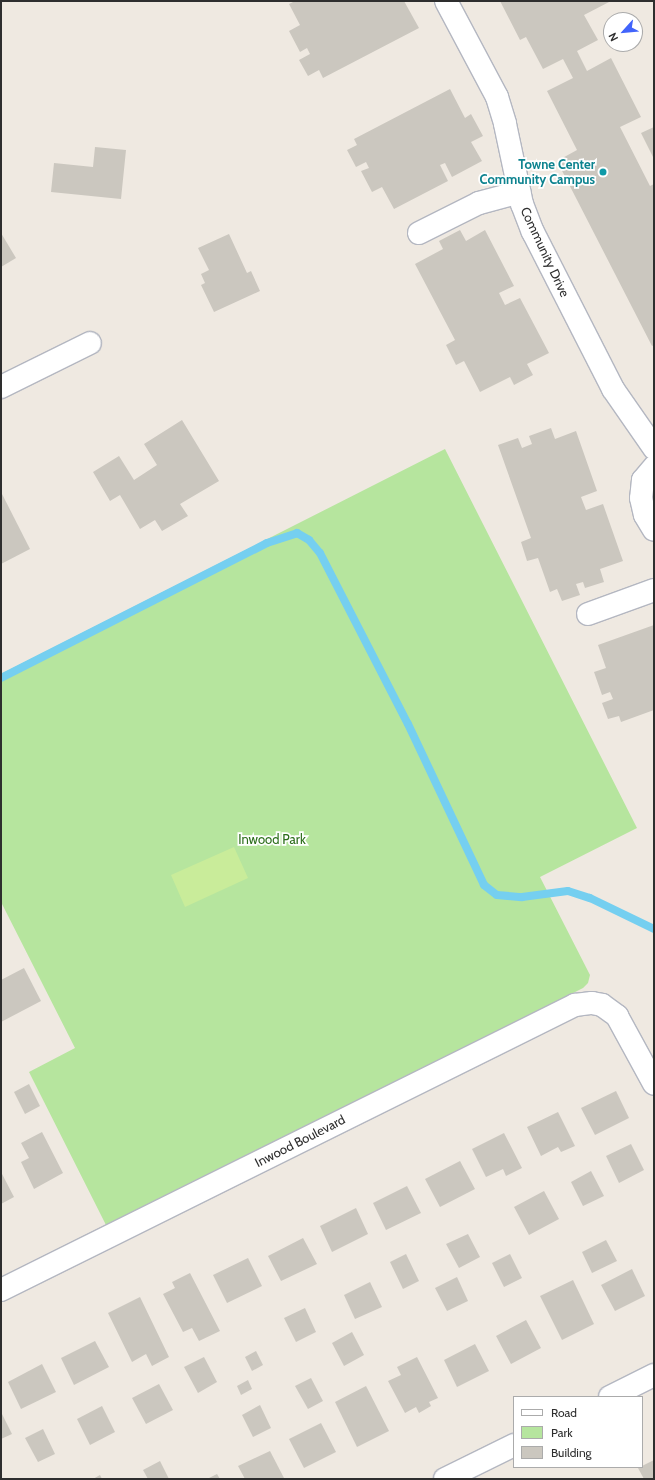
<!DOCTYPE html>
<style>
body{margin:0}
#map{position:relative;width:655px;height:1480px;overflow:hidden;background:#efe9e1;font-family:Cabin,sans-serif}
div>[style]{position:absolute}
[style*='--x']{left:calc(var(--x)*1px);top:calc(var(--y)*1px);width:calc(var(--w)*1px);rotate:calc(var(--a)*1deg)}
.green>*{inset:0;background:#b6e59e}
.pitch>*{inset:0;background:#c9ec9a}
.stream>*{height:8px;margin:-4px;padding:0 4px;transform-origin:4px;border-radius:4px;background:#75cff0}
.building>*{inset:0;background:#cbc7bf}
.roads{filter:drop-shadow(1px 0 #b4b7c1) drop-shadow(-1px 0 #b4b7c1) drop-shadow(0 1px #b4b7c1) drop-shadow(0 -1px #b4b7c1)}
.street>*{height:22px;margin:-11px;padding:0 11px;transform-origin:11px;border-radius:11px;background:#fff}
.dots>*{width:11px;height:11px;translate:-50% -50%;box-sizing:border-box;border:2px solid #fff;border-radius:50%}
span{translate:-50% -50%;white-space:nowrap;text-align:center;line-height:1.15;-webkit-text-stroke:3.5px #fff;paint-order:stroke}
.culture-label{font-size:13px;color:#0d838f;font-weight:700}
.right{translate:-100% -50%;text-align:right}
.street-label{font-size:13px;color:#2e2e2e}
.park-label{font-size:13px;color:#2c6e1b}
.frame{position:absolute;inset:0;border:2px solid #2e2e2e;pointer-events:none}
.legend{position:absolute;left:513px;top:1396px;width:130px;height:72px;box-sizing:border-box;background:#fff;border:1px solid #ababab;margin:0;padding:5px 7px;list-style:none;font-size:12px;color:#2e2e2e}
.legend li{display:flex;align-items:center;gap:8px;height:20px}
.legend b{width:20px;border:1px solid #ababab}
.north{position:absolute;left:603px;top:12px;width:40px;height:40px;box-sizing:border-box;background:#fff;border:1px solid #ababab;border-radius:50%;rotate:243deg;font-size:11px;font-weight:700;line-height:16px;text-align:center;color:#2e2e2e}
.north::after{content:'';display:block;margin:auto;width:14px;height:18px;background:#4264fb;clip-path:polygon(50% 0,100% 100%,50% 72%,0 100%)}
</style>
<div id="map">
<div class="green">
<i style="clip-path:polygon(445px 449px,637px 828px,540px 877px,590px 975px,588px 983px,583px 988px,108px 1229px,29px 1072px,75px 1048px,1px 902px,1px 674px)"></i>
</div>
<div class="pitch">
<i style="clip-path:polygon(234px 847px,248px 878px,185px 907px,171px 875px)"></i>
</div>
<div class="stream">
<i style="--x:1;--y:678;--w:298;--a:-26.9"></i>
<i style="--x:267;--y:543;--w:32;--a:-18"></i>
<i style="--x:297;--y:533;--w:14;--a:30"></i>
<i style="--x:309;--y:540;--w:17;--a:50"></i>
<i style="--x:320;--y:553;--w:192;--a:62.8"></i>
<i style="--x:408;--y:724;--w:178;--a:64.7"></i>
<i style="--x:484;--y:885;--w:16;--a:38"></i>
<i style="--x:497;--y:895;--w:25;--a:5"></i>
<i style="--x:522;--y:897;--w:46;--a:-7.4"></i>
<i style="--x:568;--y:891;--w:23;--a:18"></i>
<i style="--x:590;--y:898;--w:71;--a:25.8"></i>
</div>
<div class="building">
<i style="clip-path:polygon(295px 1px,404px 1px,419px 28px,323px 78px,319px 70px,308px 76px,299px 60px,310px 54px,307px 48px,300px 52px,289px 31px,300px 25px,289px 4px)"></i>
<i style="clip-path:polygon(500px 1px,611px 1px,584px 15px,598px 40px,577px 51px,587px 71px,611px 58px,641px 117px,620px 127px,650px 186px,654px 184px,654px 345px,652px 346px,557px 161px,577px 150px,547px 91px,573px 78px,563px 59px,543px 69px,526px 37px,520px 40px)"></i>
<i style="clip-path:polygon(450px 89px,465px 118px,471px 114px,483px 136px,471px 142px,482px 161px,452px 177px,445px 163px,440px 165px,448px 181px,394px 209px,382px 187px,372px 192px,361px 171px,369px 168px,366px 162px,356px 167px,347px 150px,357px 145px,354px 139px)"></i>
<i style="clip-path:polygon(654px 127px,654px 159px,641px 133px)"></i>
<i style="clip-path:polygon(95px 147px,126px 150px,121px 199px,51px 192px,54px 163px,93px 167px)"></i>
<i style="clip-path:polygon(460px 230px,466px 241px,485px 230px,514px 286px,499px 293px,505px 305px,520px 298px,549px 353px,527px 364px,533px 375px,514px 385px,510px 377px,480px 392px,464px 361px,456px 365px,446px 345px,455px 340px,415px 264px,443px 249px,439px 241px)"></i>
<i style="clip-path:polygon(1px 233px,16px 258px,1px 267px)"></i>
<i style="clip-path:polygon(229px 234px,247px 273px,251px 271px,260px 291px,214px 312px,201px 285px,205px 283px,201px 274px,209px 270px,198px 248px)"></i>
<i style="clip-path:polygon(182px 420px,219px 481px,180px 504px,188px 516px,162px 531px,155px 520px,140px 529px,120px 495px,110px 501px,93px 472px,119px 456px,134px 480px,157px 465px,144px 444px)"></i>
<i style="clip-path:polygon(551px 428px,555px 439px,576px 431px,597px 491px,581px 497px,586px 510px,603px 504px,623px 561px,600px 569px,604px 582px,585px 588px,583px 582px,576px 584px,580px 595px,562px 601px,557px 589px,550px 592px,538px 558px,527px 561px,521px 542px,531px 538px,498px 445px,518px 438px,522px 448px,532px 444px,529px 436px)"></i>
<i style="clip-path:polygon(1px 492px,30px 549px,1px 564px)"></i>
<i style="clip-path:polygon(654px 625px,654px 710px,621px 722px,619px 716px,608px 719px,602px 703px,613px 699px,610px 692px,602px 695px,594px 672px,606px 668px,598px 645px)"></i>
<i style="clip-path:polygon(24px 968px,41px 1001px,1px 1022px,1px 980px)"></i>
<i style="clip-path:polygon(29px 1084px,40px 1106px,25px 1114px,14px 1092px)"></i>
<i style="clip-path:polygon(616px 1091px,629px 1118px,595px 1135px,581px 1108px)"></i>
<i style="clip-path:polygon(558px 1112px,575px 1146px,561px 1152px,558px 1147px,541px 1156px,527px 1127px)"></i>
<i style="clip-path:polygon(42px 1132px,63px 1173px,34px 1189px,21px 1162px,29px 1158px,21px 1143px)"></i>
<i style="clip-path:polygon(504px 1133px,522px 1168px,506px 1176px,503px 1169px,486px 1177px,472px 1149px)"></i>
<i style="clip-path:polygon(631px 1144px,644px 1170px,619px 1183px,606px 1156px)"></i>
<i style="clip-path:polygon(460px 1161px,475px 1189px,440px 1207px,425px 1179px)"></i>
<i style="clip-path:polygon(591px 1171px,604px 1196px,583px 1206px,571px 1182px)"></i>
<i style="clip-path:polygon(1px 1172px,14px 1197px,1px 1204px)"></i>
<i style="clip-path:polygon(407px 1186px,421px 1213px,386px 1230px,373px 1203px)"></i>
<i style="clip-path:polygon(544px 1191px,559px 1219px,529px 1235px,514px 1207px)"></i>
<i style="clip-path:polygon(356px 1208px,368px 1234px,332px 1252px,320px 1226px)"></i>
<i style="clip-path:polygon(468px 1234px,480px 1257px,459px 1268px,446px 1244px)"></i>
<i style="clip-path:polygon(303px 1238px,317px 1264px,281px 1281px,268px 1256px)"></i>
<i style="clip-path:polygon(606px 1240px,617px 1261px,592px 1273px,582px 1252px)"></i>
<i style="clip-path:polygon(406px 1254px,419px 1281px,403px 1289px,390px 1262px)"></i>
<i style="clip-path:polygon(510px 1254px,522px 1278px,504px 1287px,492px 1263px)"></i>
<i style="clip-path:polygon(248px 1258px,262px 1286px,227px 1303px,213px 1275px)"></i>
<i style="clip-path:polygon(632px 1269px,645px 1296px,615px 1311px,601px 1285px)"></i>
<i style="clip-path:polygon(190px 1273px,220px 1331px,199px 1341px,192px 1328px,183px 1332px,163px 1294px,175px 1288px,172px 1282px)"></i>
<i style="clip-path:polygon(457px 1277px,468px 1301px,447px 1311px,435px 1288px)"></i>
<i style="clip-path:polygon(573px 1280px,594px 1324px,562px 1340px,540px 1296px)"></i>
<i style="clip-path:polygon(370px 1282px,382px 1307px,355px 1319px,344px 1295px)"></i>
<i style="clip-path:polygon(140px 1297px,169px 1357px,152px 1366px,146px 1354px,132px 1362px,108px 1313px)"></i>
<i style="clip-path:polygon(305px 1308px,316px 1332px,296px 1342px,284px 1318px)"></i>
<i style="clip-path:polygon(526px 1320px,541px 1348px,511px 1364px,496px 1336px)"></i>
<i style="clip-path:polygon(352px 1332px,364px 1355px,344px 1366px,332px 1343px)"></i>
<i style="clip-path:polygon(95px 1341px,109px 1367px,74px 1385px,61px 1358px)"></i>
<i style="clip-path:polygon(475px 1344px,489px 1371px,457px 1387px,444px 1360px)"></i>
<i style="clip-path:polygon(256px 1351px,263px 1365px,252px 1371px,245px 1357px)"></i>
<i style="clip-path:polygon(204px 1357px,217px 1382px,198px 1393px,184px 1367px)"></i>
<i style="clip-path:polygon(417px 1357px,438px 1398px,429px 1402px,431px 1406px,419px 1413px,416px 1407px,405px 1413px,388px 1381px,401px 1375px,397px 1367px)"></i>
<i style="clip-path:polygon(42px 1364px,56px 1392px,21px 1409px,8px 1382px)"></i>
<i style="clip-path:polygon(311px 1378px,323px 1401px,308px 1409px,295px 1386px)"></i>
<i style="clip-path:polygon(248px 1380px,252px 1389px,241px 1395px,237px 1386px)"></i>
<i style="clip-path:polygon(159px 1384px,173px 1410px,146px 1424px,132px 1398px)"></i>
<i style="clip-path:polygon(366px 1386px,389px 1431px,357px 1447px,335px 1402px)"></i>
<i style="clip-path:polygon(260px 1405px,271px 1428px,253px 1437px,242px 1415px)"></i>
<i style="clip-path:polygon(102px 1406px,115px 1432px,90px 1445px,77px 1419px)"></i>
<i style="clip-path:polygon(1px 1412px,12px 1434px,1px 1439px)"></i>
<i style="clip-path:polygon(321px 1423px,336px 1452px,304px 1468px,289px 1439px)"></i>
<i style="clip-path:polygon(43px 1429px,55px 1454px,38px 1462px,25px 1438px)"></i>
<i style="clip-path:polygon(270px 1451px,284px 1478px,245px 1479px,238px 1466px)"></i>
<i style="clip-path:polygon(654px 1460px,654px 1479px,644px 1479px,638px 1468px)"></i>
<i style="clip-path:polygon(160px 1461px,169px 1479px,148px 1479px,143px 1470px)"></i>
<i style="clip-path:polygon(217px 1474px,220px 1479px,207px 1479px)"></i>
<i style="clip-path:polygon(100px 1475px,102px 1479px,93px 1479px)"></i>
</div>
<div class="roads">
<div class="street">
<i style="--x:446;--y:1;--w:109;--a:62"></i>
<i style="--x:497;--y:97;--w:28;--a:73"></i>
<i style="--x:505;--y:124;--w:82;--a:78"></i>
<i style="--x:522;--y:204;--w:30;--a:69"></i>
<i style="--x:533;--y:232;--w:176;--a:63"></i>
<i style="--x:613;--y:389;--w:72;--a:55.2"></i>
<i style="--x:419;--y:233;--w:67;--a:-26.6"></i>
<i style="--x:479;--y:203;--w:42;--a:-15"></i>
<i style="--x:1;--y:387;--w:99;--a:-26.3"></i>
<i style="--x:654;--y:467;--w:17;--a:130"></i>
<i style="--x:643;--y:480;--w:18;--a:96"></i>
<i style="--x:641;--y:498;--w:17;--a:77"></i>
<i style="--x:645;--y:515;--w:17;--a:59"></i>
<i style="--x:588;--y:614;--w:70;--a:-20"></i>
<i style="--x:1;--y:1290;--w:641;--a:-26.41"></i>
<i style="--x:575;--y:1005;--w:17;--a:-7"></i>
<i style="--x:592;--y:1003;--w:10;--a:11"></i>
<i style="--x:602;--y:1005;--w:19;--a:36"></i>
<i style="--x:617;--y:1016;--w:77;--a:61.4"></i>
<i style="--x:610;--y:1397;--w:49;--a:-26.6"></i>
<i style="--x:445;--y:1479;--w:77;--a:-26.2"></i>
</div>
</div>
<div class="dots">
<i style="left:603px;top:172px;background:#0f9aa8"></i>
</div>
<div class="culture-label">
<span class="right" style="left:595px;top:172px">Towne Center<br>Community Campus</span>
</div>
<div class="street-label">
<span style="left:545px;top:252px;rotate:65deg">Community Drive</span>
<span style="left:300px;top:1141px;rotate:-27deg">Inwood Boulevard</span>
</div>
<div class="park-label">
<span style="left:272px;top:839px">Inwood Park</span>
</div>
<div class="frame"></div>
<ul class="legend">
<li><b style="height:5px;background:#fff"></b>Road</li>
<li><b style="height:11px;background:#b6e59e"></b>Park</li>
<li><b style="height:11px;background:#cbc7bf"></b>Building</li>
</ul>
<div class="north">N</div>
</div>
